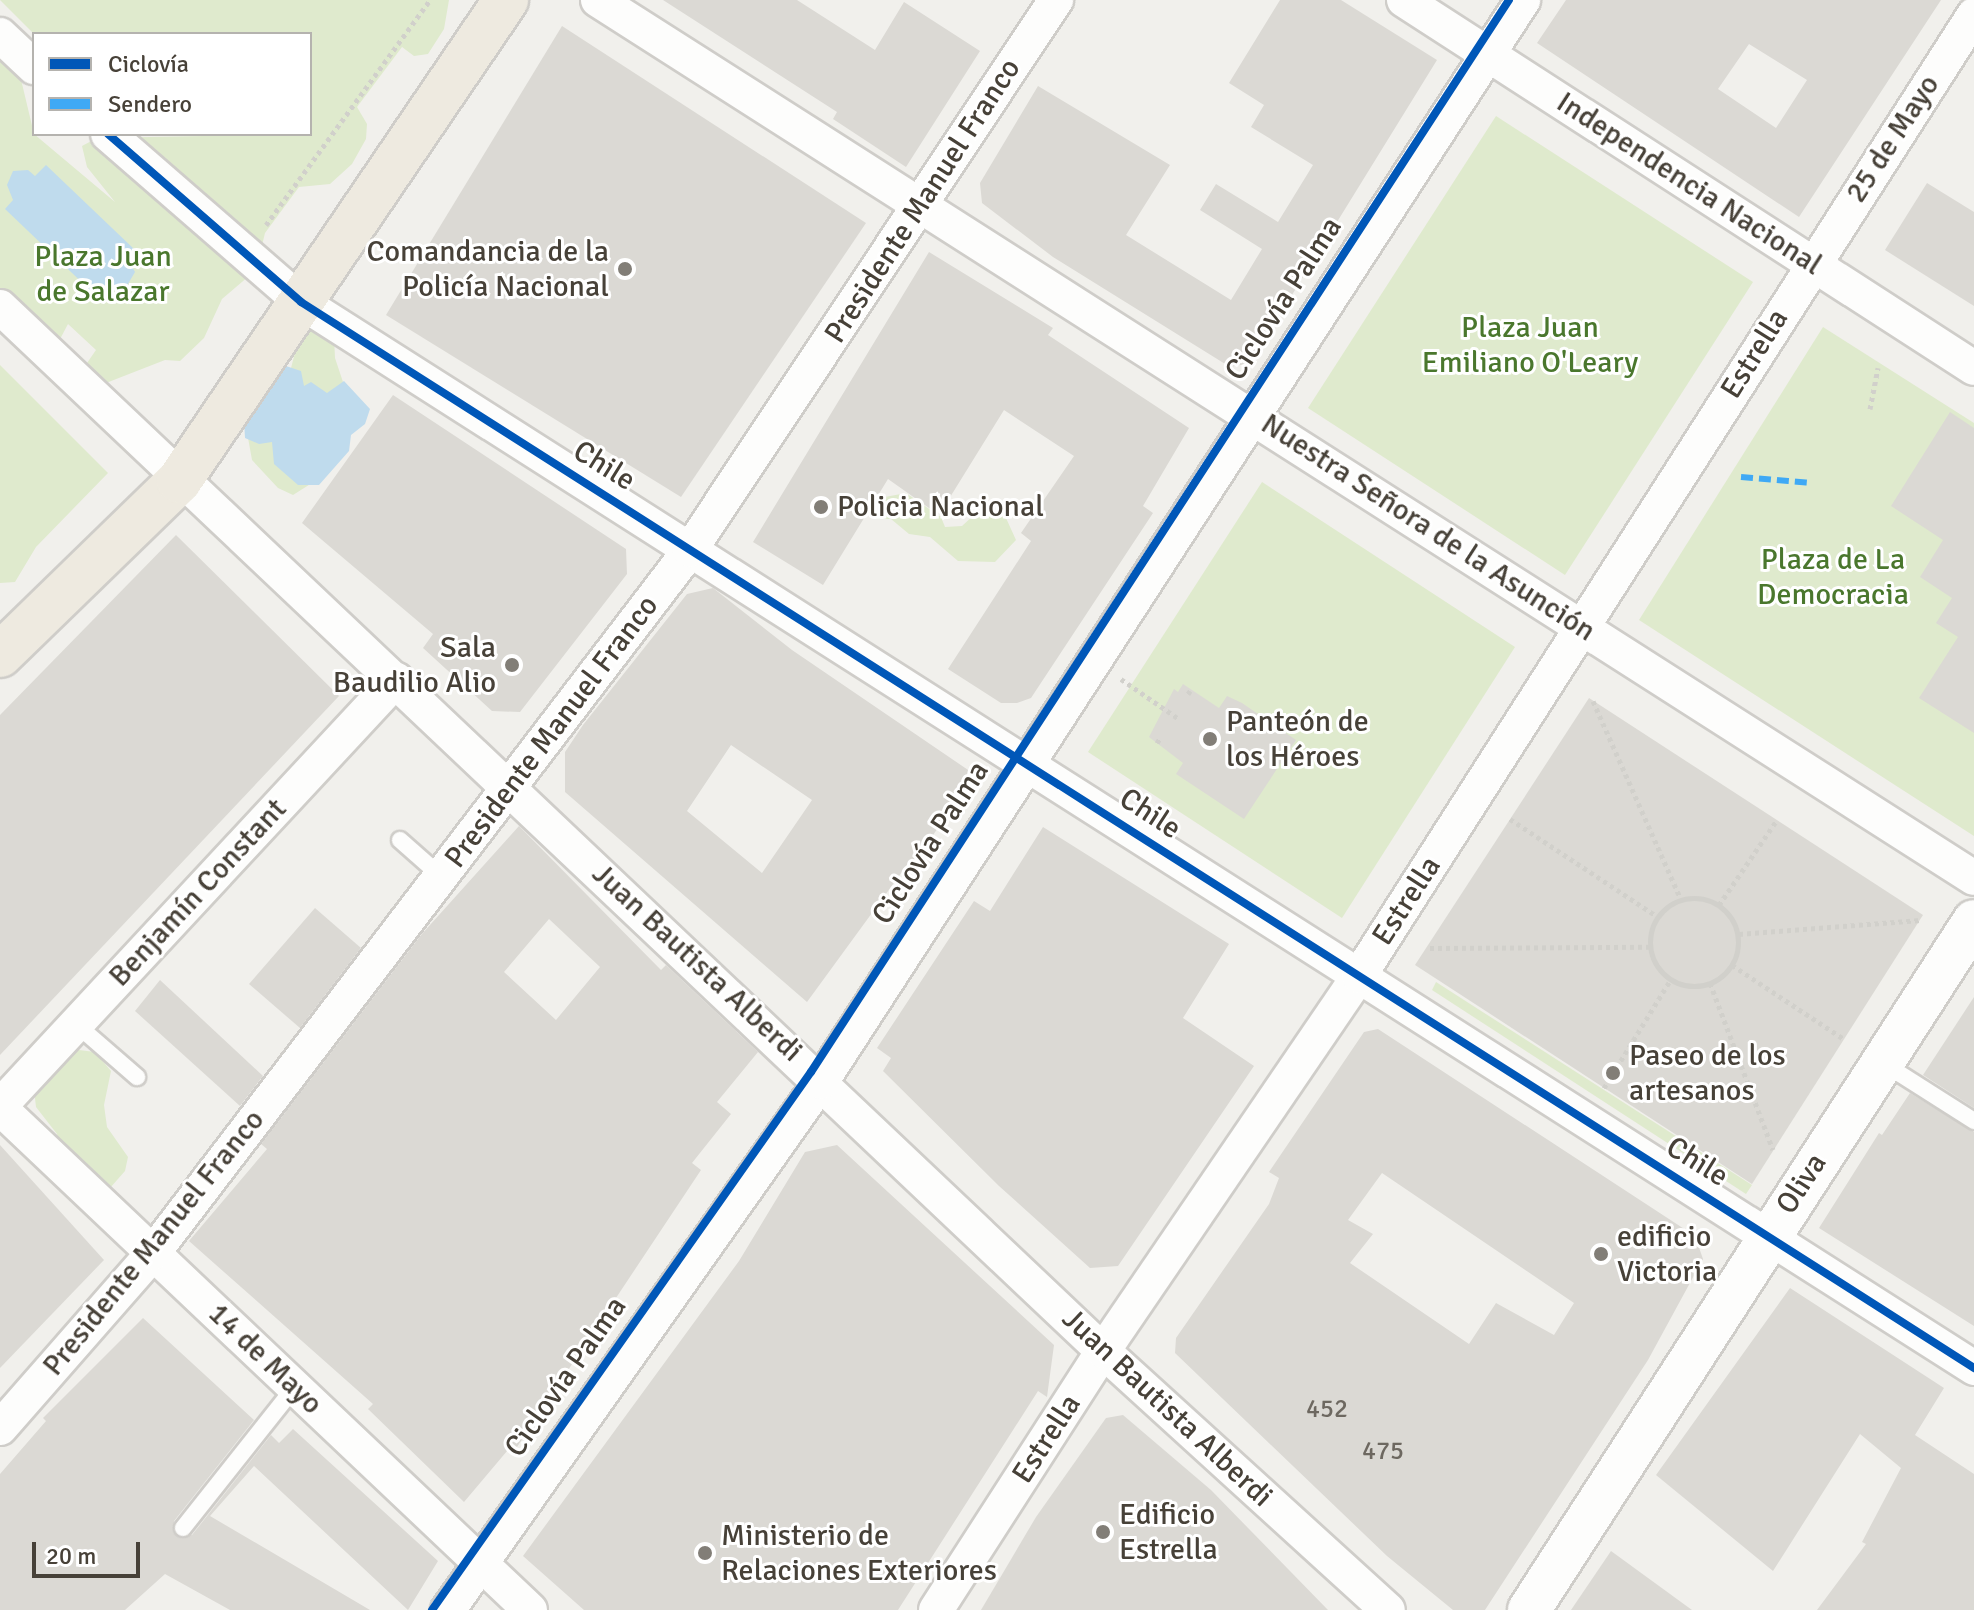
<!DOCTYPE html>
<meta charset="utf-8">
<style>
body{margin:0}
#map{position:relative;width:1974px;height:1610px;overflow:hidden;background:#f1f0ec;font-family:Signika,sans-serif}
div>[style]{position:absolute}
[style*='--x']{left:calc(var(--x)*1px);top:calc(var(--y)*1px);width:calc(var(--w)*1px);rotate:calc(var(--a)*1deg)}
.green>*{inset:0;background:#dfeacd}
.water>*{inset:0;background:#bfdbed}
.building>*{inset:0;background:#dbd9d4}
.path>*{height:5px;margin-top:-2.5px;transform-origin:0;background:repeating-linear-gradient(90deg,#d1d0cb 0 4px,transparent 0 8px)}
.path>.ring{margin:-2.5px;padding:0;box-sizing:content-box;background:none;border:5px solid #d1d0cb;border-radius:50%}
.roads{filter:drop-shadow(2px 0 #cfcdc9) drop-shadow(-2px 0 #cfcdc9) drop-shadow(0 2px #cfcdc9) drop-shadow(0 -2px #cfcdc9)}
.service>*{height:16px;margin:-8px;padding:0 8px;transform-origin:8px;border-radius:8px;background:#fdfdfc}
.minor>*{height:34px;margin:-17px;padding:0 17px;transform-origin:17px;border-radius:17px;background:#fdfdfc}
.tertiary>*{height:42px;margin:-21px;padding:0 21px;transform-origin:21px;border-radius:21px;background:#fdfdfc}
.trunk>*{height:44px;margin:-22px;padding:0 22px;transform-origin:22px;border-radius:22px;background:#eeeae0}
.quiet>*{height:6px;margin-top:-3px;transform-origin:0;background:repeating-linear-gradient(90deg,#3fa9f5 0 12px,transparent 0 18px)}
.cycleway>*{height:8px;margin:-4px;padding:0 4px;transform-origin:4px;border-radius:4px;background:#0057b8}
.dots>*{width:22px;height:22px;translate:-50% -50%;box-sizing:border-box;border:4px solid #fff;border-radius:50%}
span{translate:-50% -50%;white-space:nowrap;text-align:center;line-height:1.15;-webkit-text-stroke:6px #fff;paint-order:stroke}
.number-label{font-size:26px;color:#6d6860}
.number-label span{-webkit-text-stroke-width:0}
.street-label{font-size:30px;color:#474138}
.poi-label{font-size:30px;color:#474138}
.right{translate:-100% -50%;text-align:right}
.left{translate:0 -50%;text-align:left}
.park-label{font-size:30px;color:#4a772d}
.legend{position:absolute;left:32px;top:32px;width:280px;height:104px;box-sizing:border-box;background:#fff;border:2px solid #b5b3af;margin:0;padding:10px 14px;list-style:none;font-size:24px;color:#474138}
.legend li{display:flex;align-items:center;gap:16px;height:40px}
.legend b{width:40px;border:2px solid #b5b3af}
.scale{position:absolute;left:32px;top:1542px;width:108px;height:36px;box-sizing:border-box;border:4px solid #474138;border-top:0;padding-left:10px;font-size:24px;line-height:28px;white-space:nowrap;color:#474138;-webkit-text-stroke:6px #fff;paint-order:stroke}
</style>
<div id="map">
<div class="green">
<i style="clip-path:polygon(0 0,449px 0,444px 29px,428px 54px,414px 56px,402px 47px,357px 107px,367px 124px,366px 139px,352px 164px,330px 184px,299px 187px,265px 233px,256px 270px,222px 299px,204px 338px,180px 361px,165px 360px,106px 383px,91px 379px,87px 363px,96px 350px,68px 324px,59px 341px,0 299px,0 46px,19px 71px,34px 134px,115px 202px,87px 167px,82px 146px,97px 138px,310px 134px,310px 34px,34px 34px)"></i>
<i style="clip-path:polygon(1496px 116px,1753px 282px,1565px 575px,1308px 408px)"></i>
<i style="clip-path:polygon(303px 322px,334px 336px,335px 358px,347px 394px,312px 483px,293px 495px,278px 488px,252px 460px,245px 421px,291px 368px)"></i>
<i style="clip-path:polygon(1823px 327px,1974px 423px,1974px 836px,1639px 620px)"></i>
<i style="clip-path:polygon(0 365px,108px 473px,36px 547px,15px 582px,0 583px)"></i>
<i style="clip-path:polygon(1262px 482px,1515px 647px,1342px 918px,1088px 752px)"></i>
<i style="clip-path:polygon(906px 493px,941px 517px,945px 527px,962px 526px,975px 514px,992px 512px,1006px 518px,1016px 540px,995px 562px,958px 561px,930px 537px,909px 534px,891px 519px,874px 519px,885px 497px)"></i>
<i style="clip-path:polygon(1436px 982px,1752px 1185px,1746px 1194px,1432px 990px)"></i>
<i style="clip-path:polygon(63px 1048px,95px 1052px,111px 1071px,104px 1105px,107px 1127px,128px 1157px,125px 1171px,110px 1188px,102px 1190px,63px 1158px,57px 1134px,36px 1107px,34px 1090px)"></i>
</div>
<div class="water">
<i style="clip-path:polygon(46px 165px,134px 249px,127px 257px,135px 272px,125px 289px,116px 291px,101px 284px,93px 293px,5px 209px,13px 200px,7px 185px,13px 171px,28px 170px,35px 176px)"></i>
<i style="clip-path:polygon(286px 366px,301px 371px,304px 386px,311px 382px,327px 393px,344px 381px,370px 409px,365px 424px,351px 435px,349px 451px,319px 485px,298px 485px,274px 464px,272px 442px,259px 444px,245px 438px,244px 420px,279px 368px)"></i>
</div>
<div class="building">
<i style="clip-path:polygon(663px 0,797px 0,875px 50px,904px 2px,980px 51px,906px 167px,833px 119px,837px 112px)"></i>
<i style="clip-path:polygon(1280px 0,1341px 0,1437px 60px,1250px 363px,1230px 367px,1053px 257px,982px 203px,980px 183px,1038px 86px,1170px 165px,1126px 235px,1231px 300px,1262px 249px,1200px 210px,1216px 184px,1278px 222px,1313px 165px,1251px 127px,1264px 105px,1229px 83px)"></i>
<i style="clip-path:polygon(evenodd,1566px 0,1941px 0,1799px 217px,1537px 43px,1566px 0,1749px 44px,1807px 80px,1776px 128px,1718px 89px,1749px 44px)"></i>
<i style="clip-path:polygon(562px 26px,866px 223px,681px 497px,386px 315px)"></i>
<i style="clip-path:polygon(1927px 183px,1974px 212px,1974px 306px,1885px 250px)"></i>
<i style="clip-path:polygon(929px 252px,1053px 328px,1048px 335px,1189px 428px,1143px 506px,1153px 513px,1031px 698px,1017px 703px,1001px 703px,948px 669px,1031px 541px,1021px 533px,1074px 456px,1004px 410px,939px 515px,888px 479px,823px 585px,753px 542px)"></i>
<i style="clip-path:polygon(393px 395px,626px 549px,627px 574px,520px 712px,492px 711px,423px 648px,433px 634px,302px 523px)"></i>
<i style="clip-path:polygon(1950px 412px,1974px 428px,1974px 733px,1919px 698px,1958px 637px,1936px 623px,1952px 598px,1920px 577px,1943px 540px,1891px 506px)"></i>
<i style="clip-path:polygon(176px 535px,339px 696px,0 1055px,0 715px)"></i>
<i style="clip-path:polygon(evenodd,713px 588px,792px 650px,974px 774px,911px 868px,907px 865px,807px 1002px,565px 792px,565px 752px,583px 725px,687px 594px,713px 588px,731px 745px,812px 800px,762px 873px,687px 811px,731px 745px)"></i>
<i style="clip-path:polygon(1183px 684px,1219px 708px,1227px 696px,1242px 703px,1296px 740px,1244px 819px,1176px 774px,1183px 763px,1149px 737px,1174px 689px,1178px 692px)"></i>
<i style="clip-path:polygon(1589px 698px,1923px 915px,1752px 1184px,1415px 965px)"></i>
<i style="clip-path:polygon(evenodd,519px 826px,661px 970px,666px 965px,758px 1052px,717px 1102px,731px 1114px,692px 1163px,701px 1170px,517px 1447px,513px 1444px,464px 1502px,368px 1409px,373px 1404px,189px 1241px,267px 1149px,261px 1144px,421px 935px,519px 826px,549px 919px,600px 967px,556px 1020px,504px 972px,549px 919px)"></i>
<i style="clip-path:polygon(1043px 827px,1229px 944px,1183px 1018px,1254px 1066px,1118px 1266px,1090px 1268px,999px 1186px,883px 1071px,891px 1058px,877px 1048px,974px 901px,990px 911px)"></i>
<i style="clip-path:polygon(315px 908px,361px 948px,300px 1028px,249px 984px)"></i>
<i style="clip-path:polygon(160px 980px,263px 1076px,240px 1106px,135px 1011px)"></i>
<i style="clip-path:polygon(1974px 997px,1974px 1108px,1923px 1075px)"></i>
<i style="clip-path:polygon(evenodd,1378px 1029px,1695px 1236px,1703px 1259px,1648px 1360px,1485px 1610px,1453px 1610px,1387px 1556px,1175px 1353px,1176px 1338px,1269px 1204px,1279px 1178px,1269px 1172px,1364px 1032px,1378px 1029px,1382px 1173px,1574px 1303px,1554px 1335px,1496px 1303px,1469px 1344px,1350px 1263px,1373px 1234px,1348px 1220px,1382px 1173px)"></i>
<i style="clip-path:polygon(1910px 1093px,1974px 1132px,1974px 1326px,1819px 1228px,1879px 1133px,1882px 1135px)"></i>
<i style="clip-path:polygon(0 1145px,104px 1260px,0 1368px)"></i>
<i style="clip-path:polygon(837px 1145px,1054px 1345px,1047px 1397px,1038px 1391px,898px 1610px,584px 1610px,523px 1556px,739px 1261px,805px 1152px)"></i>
<i style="clip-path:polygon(1790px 1288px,1944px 1388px,1915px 1435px,1974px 1474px,1974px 1610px,1817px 1610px,1866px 1544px,1862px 1542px,1901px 1468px,1860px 1434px,1773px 1571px,1656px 1475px)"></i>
<i style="clip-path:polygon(143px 1318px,254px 1420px,174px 1521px,176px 1536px,192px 1535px,271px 1435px,279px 1443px,293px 1429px,438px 1561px,408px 1610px,254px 1466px,210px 1516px,370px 1610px,230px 1610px,165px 1574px,125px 1610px,0 1610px,0 1474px,46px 1421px,43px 1418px)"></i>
<i style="clip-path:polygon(1123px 1415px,1211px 1490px,1328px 1610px,981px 1610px,1036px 1517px,1106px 1418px)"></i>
<i style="clip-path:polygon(1611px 1551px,1692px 1610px,1571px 1610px)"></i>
</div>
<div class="path">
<i style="--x:266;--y:225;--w:278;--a:-53.9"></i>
<i style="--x:1870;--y:409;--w:42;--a:-79"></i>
<i style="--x:1121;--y:679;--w:70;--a:34.6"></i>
<i style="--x:1188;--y:694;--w:4;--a:-56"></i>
<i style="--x:1593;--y:701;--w:218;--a:66.1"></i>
<i style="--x:1157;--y:743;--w:6;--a:-59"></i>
<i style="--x:1510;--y:819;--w:178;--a:33.5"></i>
<i class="ring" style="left:1650px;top:898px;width:83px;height:83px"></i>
<i style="--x:1719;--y:905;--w:103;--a:-55.7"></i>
<i style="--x:1739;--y:934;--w:182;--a:-4.4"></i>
<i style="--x:1430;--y:948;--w:220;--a:-0.3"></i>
<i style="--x:1732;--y:965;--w:134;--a:33.5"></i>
<i style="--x:1710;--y:983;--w:178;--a:69.3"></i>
<i style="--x:1604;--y:1088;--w:128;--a:-58.4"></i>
</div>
<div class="roads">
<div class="service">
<i style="--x:400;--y:840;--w:57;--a:41.5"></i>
<i style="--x:76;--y:1024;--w:81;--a:41"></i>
<i style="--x:1883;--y:1063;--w:108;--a:32.5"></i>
<i style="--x:183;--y:1528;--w:179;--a:-51.6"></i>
</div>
<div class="minor">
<i style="--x:598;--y:0;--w:1632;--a:32.54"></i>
<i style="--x:1404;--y:0;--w:678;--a:32.85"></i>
<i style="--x:0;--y:35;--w:47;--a:43.3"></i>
<i style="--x:108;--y:134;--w:256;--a:41"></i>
<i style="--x:301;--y:302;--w:1984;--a:32.5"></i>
<i style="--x:0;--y:307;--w:1519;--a:43.43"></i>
<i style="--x:1103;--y:1351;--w:385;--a:42.3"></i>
<i style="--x:0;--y:1106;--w:582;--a:-47.09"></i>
<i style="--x:0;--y:1108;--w:730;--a:43.45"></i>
<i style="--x:0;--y:1428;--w:232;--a:-48.8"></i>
<i style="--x:153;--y:1253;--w:885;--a:-52.62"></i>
<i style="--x:690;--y:550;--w:661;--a:-56.36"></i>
<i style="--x:448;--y:1610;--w:646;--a:-54.76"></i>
<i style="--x:821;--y:1082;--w:1290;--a:-57.02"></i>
<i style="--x:936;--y:1610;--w:308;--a:-57.2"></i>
<i style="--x:1103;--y:1351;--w:454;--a:-55.7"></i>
<i style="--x:1359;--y:976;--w:1141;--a:-57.38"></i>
</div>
<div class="tertiary">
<i style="--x:1529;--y:1610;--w:820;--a:-57.14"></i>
</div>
<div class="trunk">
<i style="--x:0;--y:655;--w:250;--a:-44.2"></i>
<i style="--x:179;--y:481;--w:582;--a:-55.79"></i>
</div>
</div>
<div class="quiet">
<i style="--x:1741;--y:477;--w:71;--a:4.8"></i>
</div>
<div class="cycleway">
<i style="--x:108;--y:134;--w:256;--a:41"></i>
<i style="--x:301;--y:302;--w:1984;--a:32.5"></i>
<i style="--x:432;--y:1610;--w:658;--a:-54.84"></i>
<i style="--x:811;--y:1072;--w:1279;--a:-56.93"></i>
</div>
<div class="dots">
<i style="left:625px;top:269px;background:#827e77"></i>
<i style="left:821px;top:507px;background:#827e77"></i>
<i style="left:512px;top:665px;background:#827e77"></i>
<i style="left:1210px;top:739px;background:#827e77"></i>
<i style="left:1613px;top:1073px;background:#827e77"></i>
<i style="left:1601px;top:1254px;background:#827e77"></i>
<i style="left:1103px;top:1532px;background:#827e77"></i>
<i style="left:705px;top:1553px;background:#827e77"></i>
</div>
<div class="number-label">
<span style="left:1327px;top:1410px">452</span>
<span style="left:1383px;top:1452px">475</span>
</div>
<div class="street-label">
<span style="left:1893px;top:139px;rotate:-57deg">25 de Mayo</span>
<span style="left:1689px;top:184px;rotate:33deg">Independencia Nacional</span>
<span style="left:923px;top:201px;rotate:-57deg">Presidente Manuel Franco</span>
<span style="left:1284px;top:299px;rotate:-57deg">Ciclovía Palma</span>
<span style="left:1755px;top:354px;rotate:-58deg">Estrella</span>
<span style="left:604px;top:466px;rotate:32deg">Chile</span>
<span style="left:1428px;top:528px;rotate:33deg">Nuestra Señora de la Asunción</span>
<span style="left:552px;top:732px;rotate:-53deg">Presidente Manuel Franco</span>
<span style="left:1150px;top:814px;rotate:33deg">Chile</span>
<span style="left:931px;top:843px;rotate:-57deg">Ciclovía Palma</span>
<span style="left:198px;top:893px;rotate:-47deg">Benjamín Constant</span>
<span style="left:1407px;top:901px;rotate:-57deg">Estrella</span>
<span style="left:697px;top:963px;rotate:43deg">Juan Bautista Alberdi</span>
<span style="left:1697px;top:1162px;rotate:32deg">Chile</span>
<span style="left:1802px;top:1184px;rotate:-57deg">Oliva</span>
<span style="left:154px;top:1243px;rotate:-51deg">Presidente Manuel Franco</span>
<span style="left:265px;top:1359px;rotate:44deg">14 de Mayo</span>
<span style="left:566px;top:1377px;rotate:-55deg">Ciclovía Palma</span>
<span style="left:1167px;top:1408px;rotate:43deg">Juan Bautista Alberdi</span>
<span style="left:1047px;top:1439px;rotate:-57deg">Estrella</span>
</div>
<div class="poi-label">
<span class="right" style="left:609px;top:269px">Comandancia de la<br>Policía Nacional</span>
<span class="left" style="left:837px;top:507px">Policia Nacional</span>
<span class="right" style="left:496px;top:665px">Sala<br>Baudilio Alio</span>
<span class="left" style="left:1226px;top:739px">Panteón de<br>los Héroes</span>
<span class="left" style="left:1629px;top:1073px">Paseo de los<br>artesanos</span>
<span class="left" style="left:1617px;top:1254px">edificio<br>Victoria</span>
<span class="left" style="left:1119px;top:1532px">Edificio<br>Estrella</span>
<span class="left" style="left:721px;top:1553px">Ministerio de<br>Relaciones Exteriores</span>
</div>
<div class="park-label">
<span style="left:103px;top:274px">Plaza Juan<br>de Salazar</span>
<span style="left:1530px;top:345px">Plaza Juan<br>Emiliano O'Leary</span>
<span style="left:1833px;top:577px">Plaza de La<br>Democracia</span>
</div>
<ul class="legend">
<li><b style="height:10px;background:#0057b8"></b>Ciclovía</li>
<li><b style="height:10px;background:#3fa9f5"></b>Sendero</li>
</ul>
<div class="scale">20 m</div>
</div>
